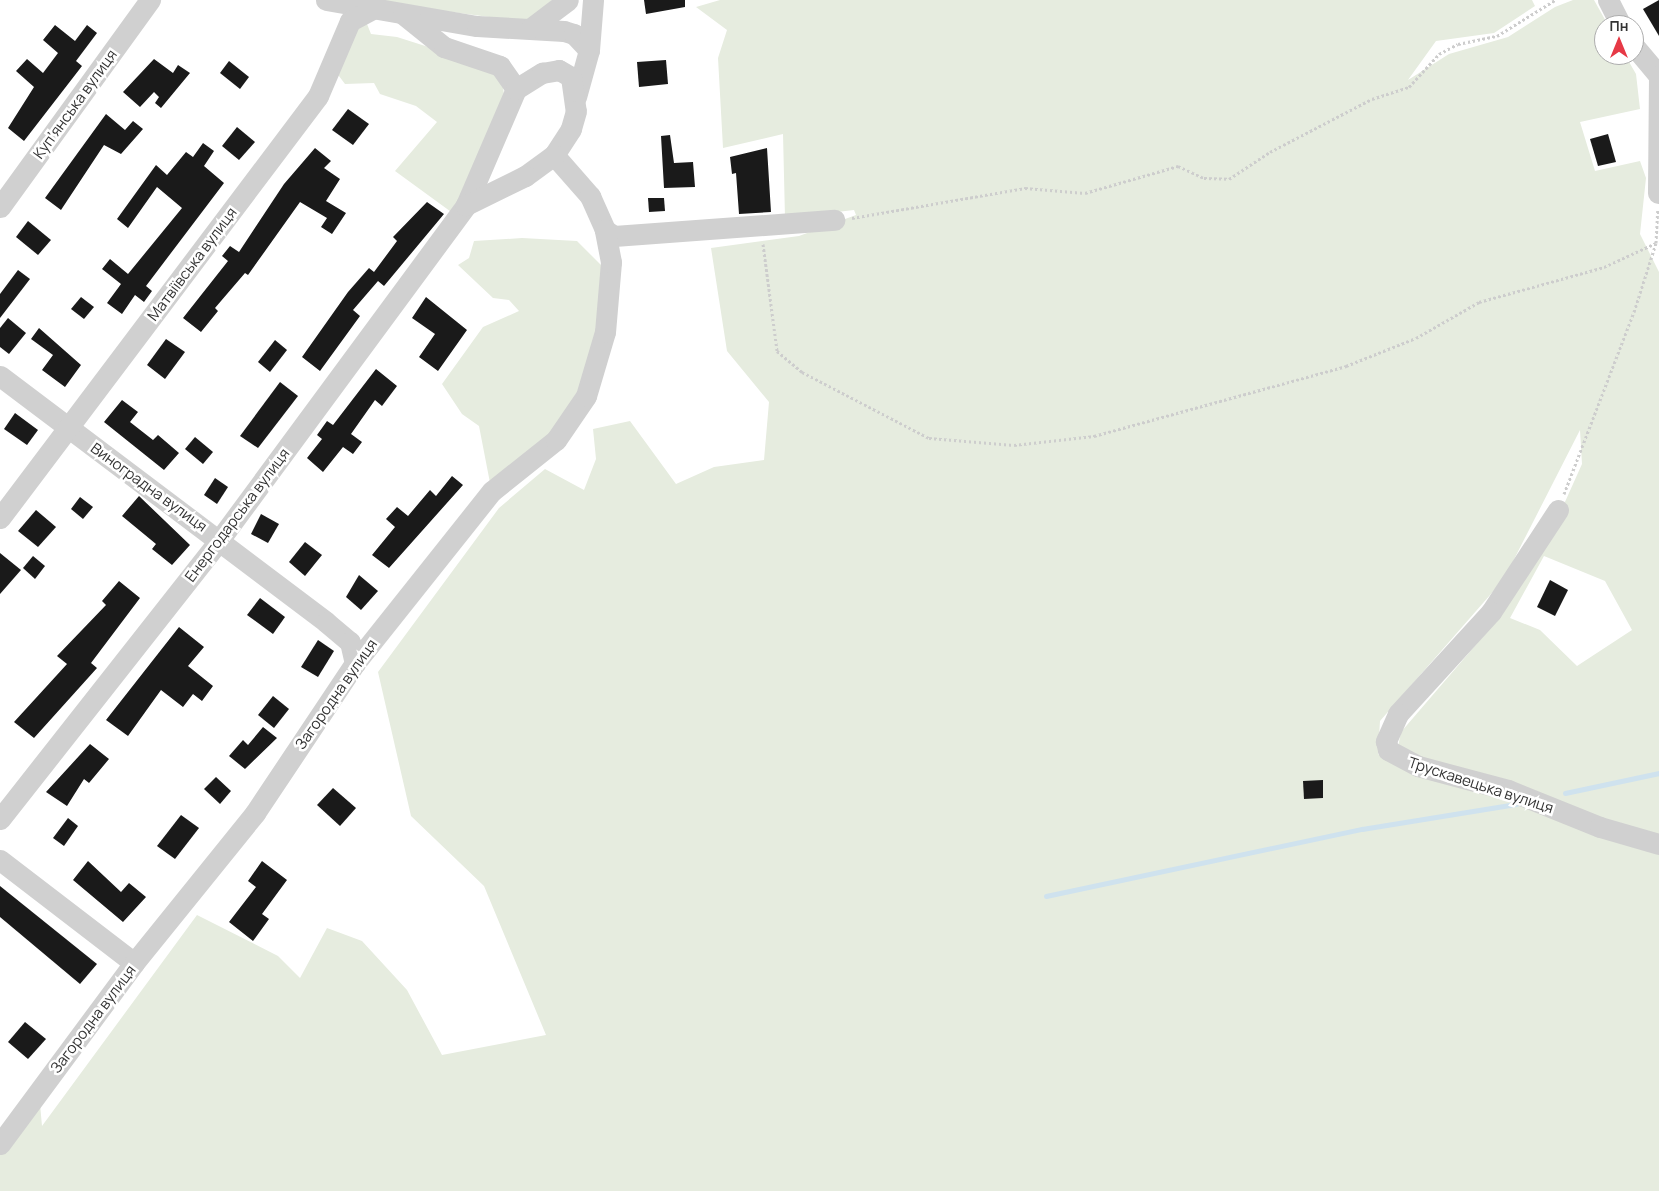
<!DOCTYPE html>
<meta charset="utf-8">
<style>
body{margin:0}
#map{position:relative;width:1659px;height:1191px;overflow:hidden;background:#fff;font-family:Manrope,sans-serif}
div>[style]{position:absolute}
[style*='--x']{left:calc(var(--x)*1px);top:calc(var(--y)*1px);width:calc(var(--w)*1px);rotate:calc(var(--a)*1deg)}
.green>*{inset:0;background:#e6ecdf}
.stream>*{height:5px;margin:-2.5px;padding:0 2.5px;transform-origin:2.5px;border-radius:2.5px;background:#cfe2ee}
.building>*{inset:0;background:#1a1a1a}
.path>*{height:3px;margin-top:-1.5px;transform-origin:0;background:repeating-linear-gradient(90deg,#cdcdcd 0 2.5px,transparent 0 5px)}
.minor>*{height:21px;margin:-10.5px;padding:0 10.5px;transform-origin:10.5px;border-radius:10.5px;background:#d0d0d0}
span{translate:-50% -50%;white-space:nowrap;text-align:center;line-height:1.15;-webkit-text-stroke:5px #fff;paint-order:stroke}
.street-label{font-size:15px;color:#333}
.north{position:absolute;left:1594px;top:15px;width:50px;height:50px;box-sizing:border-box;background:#fff;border:1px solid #adadad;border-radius:50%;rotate:0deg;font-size:14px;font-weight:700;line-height:20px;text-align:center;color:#333}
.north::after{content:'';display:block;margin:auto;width:18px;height:22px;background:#e63946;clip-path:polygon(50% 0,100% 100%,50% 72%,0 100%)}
</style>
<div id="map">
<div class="green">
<i style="clip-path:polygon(361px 0,552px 0,527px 22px)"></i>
<i style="clip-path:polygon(evenodd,720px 0,1532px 0,1535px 6px,1494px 33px,1436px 41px,1408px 80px,1449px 54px,1508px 37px,1555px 7px,1573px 0,1594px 0,1608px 25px,1604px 25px,1604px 55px,1625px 55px,1636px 74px,1640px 109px,1580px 122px,1595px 171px,1640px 161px,1646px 178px,1640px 234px,1659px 272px,1659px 1191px,0 1191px,0 1154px,40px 1104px,42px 1126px,197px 915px,278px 956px,300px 978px,327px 928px,362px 941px,407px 990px,442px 1055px,546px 1035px,484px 886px,411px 816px,378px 672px,499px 508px,545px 469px,584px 490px,596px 459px,593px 429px,630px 421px,676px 484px,714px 467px,764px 460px,769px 402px,727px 351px,711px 248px,799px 236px,856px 215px,854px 210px,785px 218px,783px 134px,723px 148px,718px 58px,727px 30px,696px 7px,720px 0,1580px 430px,1582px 464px,1560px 513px,1498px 619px,1401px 732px,1398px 747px,1432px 780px,1378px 754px,1380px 721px,1504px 579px,1580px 430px,720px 0,1544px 556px,1605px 581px,1632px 630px,1577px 666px,1540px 630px,1510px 618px,1544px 556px)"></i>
<i style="clip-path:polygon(367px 24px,371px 34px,397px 37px,488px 66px,503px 86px,505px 104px,454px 214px,395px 171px,437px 122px,416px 106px,380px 94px,374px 83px,345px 84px,336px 72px,356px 26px)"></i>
<i style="clip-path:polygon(522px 238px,577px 241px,607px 271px,593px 360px,554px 438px,491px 488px,479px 426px,462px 414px,442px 384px,483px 327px,519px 311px,509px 300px,493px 298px,458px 265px,469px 258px,474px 241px)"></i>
</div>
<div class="stream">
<i style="--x:1565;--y:793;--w:96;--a:-12"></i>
<i style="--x:1046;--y:896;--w:323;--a:-12"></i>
<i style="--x:1362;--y:829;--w:156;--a:-9.2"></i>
</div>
<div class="building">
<i style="clip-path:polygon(644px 0,685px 0,685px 7px,646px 14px)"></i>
<i style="clip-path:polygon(1659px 0,1659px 36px,1643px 9px)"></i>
<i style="clip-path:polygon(55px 25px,75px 41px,87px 25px,97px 33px,76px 61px,82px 66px,24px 141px,8px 128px,34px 87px,16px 71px,27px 59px,43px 73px,58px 53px,43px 40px)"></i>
<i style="clip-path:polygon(154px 59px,173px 73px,178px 65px,190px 73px,161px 108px,155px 103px,159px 97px,154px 92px,140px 107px,123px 92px)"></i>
<i style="clip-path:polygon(666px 60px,668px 84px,639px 87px,637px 62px)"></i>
<i style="clip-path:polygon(229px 61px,249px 77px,240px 89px,220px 73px)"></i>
<i style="clip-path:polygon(348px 109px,369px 124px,353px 145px,332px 130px)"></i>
<i style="clip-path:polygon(106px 114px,125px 130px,133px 121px,143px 129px,121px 154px,104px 145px,61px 210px,45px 198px)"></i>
<i style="clip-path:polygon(237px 127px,255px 142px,239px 160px,222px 146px)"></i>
<i style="clip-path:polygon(1608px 134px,1616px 162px,1598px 166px,1590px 139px)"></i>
<i style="clip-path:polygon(670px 135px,674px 163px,693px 162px,695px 187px,664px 188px,661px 136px)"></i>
<i style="clip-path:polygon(203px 143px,214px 151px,204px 166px,224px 183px,146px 286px,152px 291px,144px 302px,135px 295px,122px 314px,107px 303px,121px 284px,102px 269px,110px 259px,128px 274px,182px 208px,157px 187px,128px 228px,117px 219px,156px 165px,167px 175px,186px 152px,193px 157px)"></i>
<i style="clip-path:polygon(315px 148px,331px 161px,324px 168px,340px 179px,326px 201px,346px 213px,332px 234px,321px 227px,327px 218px,300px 202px,248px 275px,245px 273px,215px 308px,218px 311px,201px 332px,183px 318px,228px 261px,222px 256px,230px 246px,239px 252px,284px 184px)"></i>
<i style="clip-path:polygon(767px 148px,771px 212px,739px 214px,736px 173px,732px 174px,730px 157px)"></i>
<i style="clip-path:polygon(648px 198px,664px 198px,665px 211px,649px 212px)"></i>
<i style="clip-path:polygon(427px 202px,444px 214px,384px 286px,378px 281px,353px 310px,360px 316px,320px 371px,302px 357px,348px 292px,369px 268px,374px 272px,397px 241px,393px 237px)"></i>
<i style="clip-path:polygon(28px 221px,51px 240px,38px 255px,16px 237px)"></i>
<i style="clip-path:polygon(18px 270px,30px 279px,0 318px,0 294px)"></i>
<i style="clip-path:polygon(81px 297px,94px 307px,84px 319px,71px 309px)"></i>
<i style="clip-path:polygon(426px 297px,467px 330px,438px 371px,419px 357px,435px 334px,412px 318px)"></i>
<i style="clip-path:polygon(8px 318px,26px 333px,9px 354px,0 347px,0 328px)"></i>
<i style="clip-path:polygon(39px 328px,81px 365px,65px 387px,42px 370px,53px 355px,31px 339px)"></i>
<i style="clip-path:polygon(166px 339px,185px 352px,165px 379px,147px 365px)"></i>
<i style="clip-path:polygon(275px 340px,287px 350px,270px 372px,258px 362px)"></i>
<i style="clip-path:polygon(376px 369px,397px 386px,382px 406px,375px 400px,351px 434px,362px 442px,353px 454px,343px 447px,323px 472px,307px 458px,322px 439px,317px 435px,327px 421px,333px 425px)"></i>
<i style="clip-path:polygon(280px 382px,298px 396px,258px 448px,240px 436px)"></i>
<i style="clip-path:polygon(122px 400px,138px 412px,130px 422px,153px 440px,158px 435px,179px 453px,164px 470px,104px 422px)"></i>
<i style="clip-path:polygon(15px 413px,38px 430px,27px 445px,4px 429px)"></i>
<i style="clip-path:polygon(195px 437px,213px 452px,203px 464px,185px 449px)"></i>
<i style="clip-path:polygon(452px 476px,463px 485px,389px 568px,372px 555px,395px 527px,386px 519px,397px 507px,408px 516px,430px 490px,436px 496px)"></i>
<i style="clip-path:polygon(215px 478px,228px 487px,217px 504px,204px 495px)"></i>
<i style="clip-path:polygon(139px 496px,190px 545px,172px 565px,152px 549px,156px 544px,122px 516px)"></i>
<i style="clip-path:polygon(80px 497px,93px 507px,83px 519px,71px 509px)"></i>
<i style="clip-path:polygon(36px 510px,56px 527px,38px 547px,18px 531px)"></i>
<i style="clip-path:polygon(261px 514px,279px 524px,268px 543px,251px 534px)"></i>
<i style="clip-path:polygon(305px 542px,322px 555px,305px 576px,289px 562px)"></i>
<i style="clip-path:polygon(0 553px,21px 570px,0 594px)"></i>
<i style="clip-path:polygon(33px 556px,45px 566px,35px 579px,23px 568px)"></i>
<i style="clip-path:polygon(359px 575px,378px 591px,361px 610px,346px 597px)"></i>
<i style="clip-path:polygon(1550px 580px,1568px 590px,1555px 616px,1537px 607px)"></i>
<i style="clip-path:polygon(119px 581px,140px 598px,91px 663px,97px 668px,34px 738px,14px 722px,67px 664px,57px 656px,106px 605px,102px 601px)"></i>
<i style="clip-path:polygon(260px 598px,285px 617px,273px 634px,247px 615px)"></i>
<i style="clip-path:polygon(179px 627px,204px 647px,188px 666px,213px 686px,202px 701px,193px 694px,183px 707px,161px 690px,128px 736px,106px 720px)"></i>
<i style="clip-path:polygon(318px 640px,334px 651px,318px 677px,301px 667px)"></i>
<i style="clip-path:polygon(273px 696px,289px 709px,274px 728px,258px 715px)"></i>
<i style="clip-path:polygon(263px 727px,277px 738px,245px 769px,229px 756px,243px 740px,248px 745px)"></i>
<i style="clip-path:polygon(90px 744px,109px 759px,89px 783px,84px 779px,67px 806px,46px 792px)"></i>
<i style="clip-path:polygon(216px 777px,231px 791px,220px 804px,204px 789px)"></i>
<i style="clip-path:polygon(1323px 780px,1323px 798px,1304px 799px,1303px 781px)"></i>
<i style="clip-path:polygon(333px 788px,356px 808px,340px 826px,317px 805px)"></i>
<i style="clip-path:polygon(181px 815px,199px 828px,175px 859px,157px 846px)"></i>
<i style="clip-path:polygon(68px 818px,78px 826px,64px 846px,53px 838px)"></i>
<i style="clip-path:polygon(88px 861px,121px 892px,129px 883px,146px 897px,123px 922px,73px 880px)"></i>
<i style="clip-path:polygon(262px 861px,287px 880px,262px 914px,269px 919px,253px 941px,229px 922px,256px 887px,248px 881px)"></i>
<i style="clip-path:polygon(0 886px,97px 964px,80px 984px,0 917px)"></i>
<i style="clip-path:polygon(25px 1022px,46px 1039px,28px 1059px,8px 1042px)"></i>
</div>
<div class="path">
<i style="--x:852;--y:218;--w:176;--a:-9.8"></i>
<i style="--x:1025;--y:188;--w:60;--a:4.8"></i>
<i style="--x:1085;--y:193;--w:97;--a:-16.2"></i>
<i style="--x:1178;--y:166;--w:29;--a:25"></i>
<i style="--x:1204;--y:178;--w:25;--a:2"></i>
<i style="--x:1229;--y:179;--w:49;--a:-33.4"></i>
<i style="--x:1270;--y:152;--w:115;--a:-27.5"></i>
<i style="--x:1372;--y:99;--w:39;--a:-18"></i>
<i style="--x:1409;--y:87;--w:45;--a:-47.7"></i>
<i style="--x:1439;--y:54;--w:21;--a:-28"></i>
<i style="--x:1458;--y:44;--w:40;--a:-12"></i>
<i style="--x:1497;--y:36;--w:68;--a:-31.8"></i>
<i style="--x:763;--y:244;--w:108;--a:82.5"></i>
<i style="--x:777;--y:351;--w:33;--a:40"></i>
<i style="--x:802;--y:372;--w:143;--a:27.5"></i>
<i style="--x:929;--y:438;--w:85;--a:4.7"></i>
<i style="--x:1014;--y:445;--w:81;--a:-6.4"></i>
<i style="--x:1094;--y:436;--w:262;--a:-15.5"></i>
<i style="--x:1346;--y:366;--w:75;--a:-21.8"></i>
<i style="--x:1416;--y:338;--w:73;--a:-29.7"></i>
<i style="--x:1479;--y:302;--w:130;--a:-15.6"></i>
<i style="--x:1604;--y:267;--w:57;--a:-24.8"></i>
<i style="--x:1564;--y:494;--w:195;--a:-69"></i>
<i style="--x:1634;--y:312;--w:72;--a:-72.3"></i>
<i style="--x:1656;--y:243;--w:34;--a:-87"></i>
</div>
<div class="minor">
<i style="--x:326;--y:0;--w:153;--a:9.8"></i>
<i style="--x:477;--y:26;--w:87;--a:3.3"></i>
<i style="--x:564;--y:31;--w:10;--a:17"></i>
<i style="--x:574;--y:34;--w:22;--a:47"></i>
<i style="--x:1608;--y:0;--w:28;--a:63"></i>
<i style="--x:403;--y:14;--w:53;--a:38.8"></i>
<i style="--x:444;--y:47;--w:59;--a:18.7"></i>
<i style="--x:500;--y:66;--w:28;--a:55"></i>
<i style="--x:531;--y:28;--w:46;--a:-37.1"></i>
<i style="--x:1634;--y:46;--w:39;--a:50"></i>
<i style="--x:1659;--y:76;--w:117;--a:90.5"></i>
<i style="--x:576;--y:97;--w:49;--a:-74.5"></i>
<i style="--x:589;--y:50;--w:50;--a:-85.4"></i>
<i style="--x:554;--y:155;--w:55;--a:48.7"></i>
<i style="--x:590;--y:196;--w:37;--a:66"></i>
<i style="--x:605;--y:230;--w:11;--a:34"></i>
<i style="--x:614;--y:236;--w:221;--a:-4.2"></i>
<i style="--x:0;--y:207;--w:256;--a:-54.1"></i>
<i style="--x:0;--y:376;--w:408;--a:37"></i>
<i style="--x:326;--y:622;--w:31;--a:40"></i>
<i style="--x:350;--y:642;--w:22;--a:77"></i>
<i style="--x:1558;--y:510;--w:122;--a:123.3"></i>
<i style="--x:1491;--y:612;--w:138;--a:132.4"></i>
<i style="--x:1398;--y:714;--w:30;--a:114"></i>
<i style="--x:1386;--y:741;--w:9;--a:77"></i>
<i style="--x:1388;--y:750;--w:34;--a:28"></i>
<i style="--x:1418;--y:766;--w:93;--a:14.9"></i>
<i style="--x:1508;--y:790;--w:99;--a:21.9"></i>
<i style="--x:1600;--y:827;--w:61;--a:16.1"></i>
<i style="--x:0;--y:518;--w:528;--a:-53"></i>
<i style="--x:318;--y:96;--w:82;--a:-66.9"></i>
<i style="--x:350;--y:21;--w:26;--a:-28"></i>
<i style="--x:0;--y:819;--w:356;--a:-51.8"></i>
<i style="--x:220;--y:539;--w:415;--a:-53.6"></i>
<i style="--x:466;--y:205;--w:126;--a:-66.7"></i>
<i style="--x:516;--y:89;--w:31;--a:-32"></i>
<i style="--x:542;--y:73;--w:17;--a:-10"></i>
<i style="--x:559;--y:70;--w:14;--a:30"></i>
<i style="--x:571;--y:77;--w:34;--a:82"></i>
<i style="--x:576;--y:111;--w:19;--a:106"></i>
<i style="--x:571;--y:129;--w:31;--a:123"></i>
<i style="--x:554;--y:155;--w:36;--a:144"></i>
<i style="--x:525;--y:176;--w:66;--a:153.8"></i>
<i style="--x:0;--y:860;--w:169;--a:37.5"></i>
<i style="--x:0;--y:1144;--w:225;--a:-53.5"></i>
<i style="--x:134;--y:963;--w:193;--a:-51.1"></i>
<i style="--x:255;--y:813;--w:180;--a:-56.3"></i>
<i style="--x:355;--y:663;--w:220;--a:-51.5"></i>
<i style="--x:492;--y:491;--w:82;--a:-38.6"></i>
<i style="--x:556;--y:440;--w:53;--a:-55.7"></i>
<i style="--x:586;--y:396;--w:67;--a:-73.5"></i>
<i style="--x:605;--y:332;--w:70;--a:-85.1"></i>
<i style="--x:611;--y:262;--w:33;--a:-101"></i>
</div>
<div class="street-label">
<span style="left:75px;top:104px;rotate:-54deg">Купʼянська вулиця</span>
<span style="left:192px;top:264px;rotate:-53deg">Матвіївська вулиця</span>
<span style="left:149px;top:487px;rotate:36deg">Виноградна вулиця</span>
<span style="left:237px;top:515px;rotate:-53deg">Енергодарська вулиця</span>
<span style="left:336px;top:694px;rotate:-55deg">Загородна вулиця</span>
<span style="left:1481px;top:785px;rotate:18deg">Трускавецька вулиця</span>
<span style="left:93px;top:1019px;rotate:-53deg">Загородна вулиця</span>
</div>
<div class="north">Пн</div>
</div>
